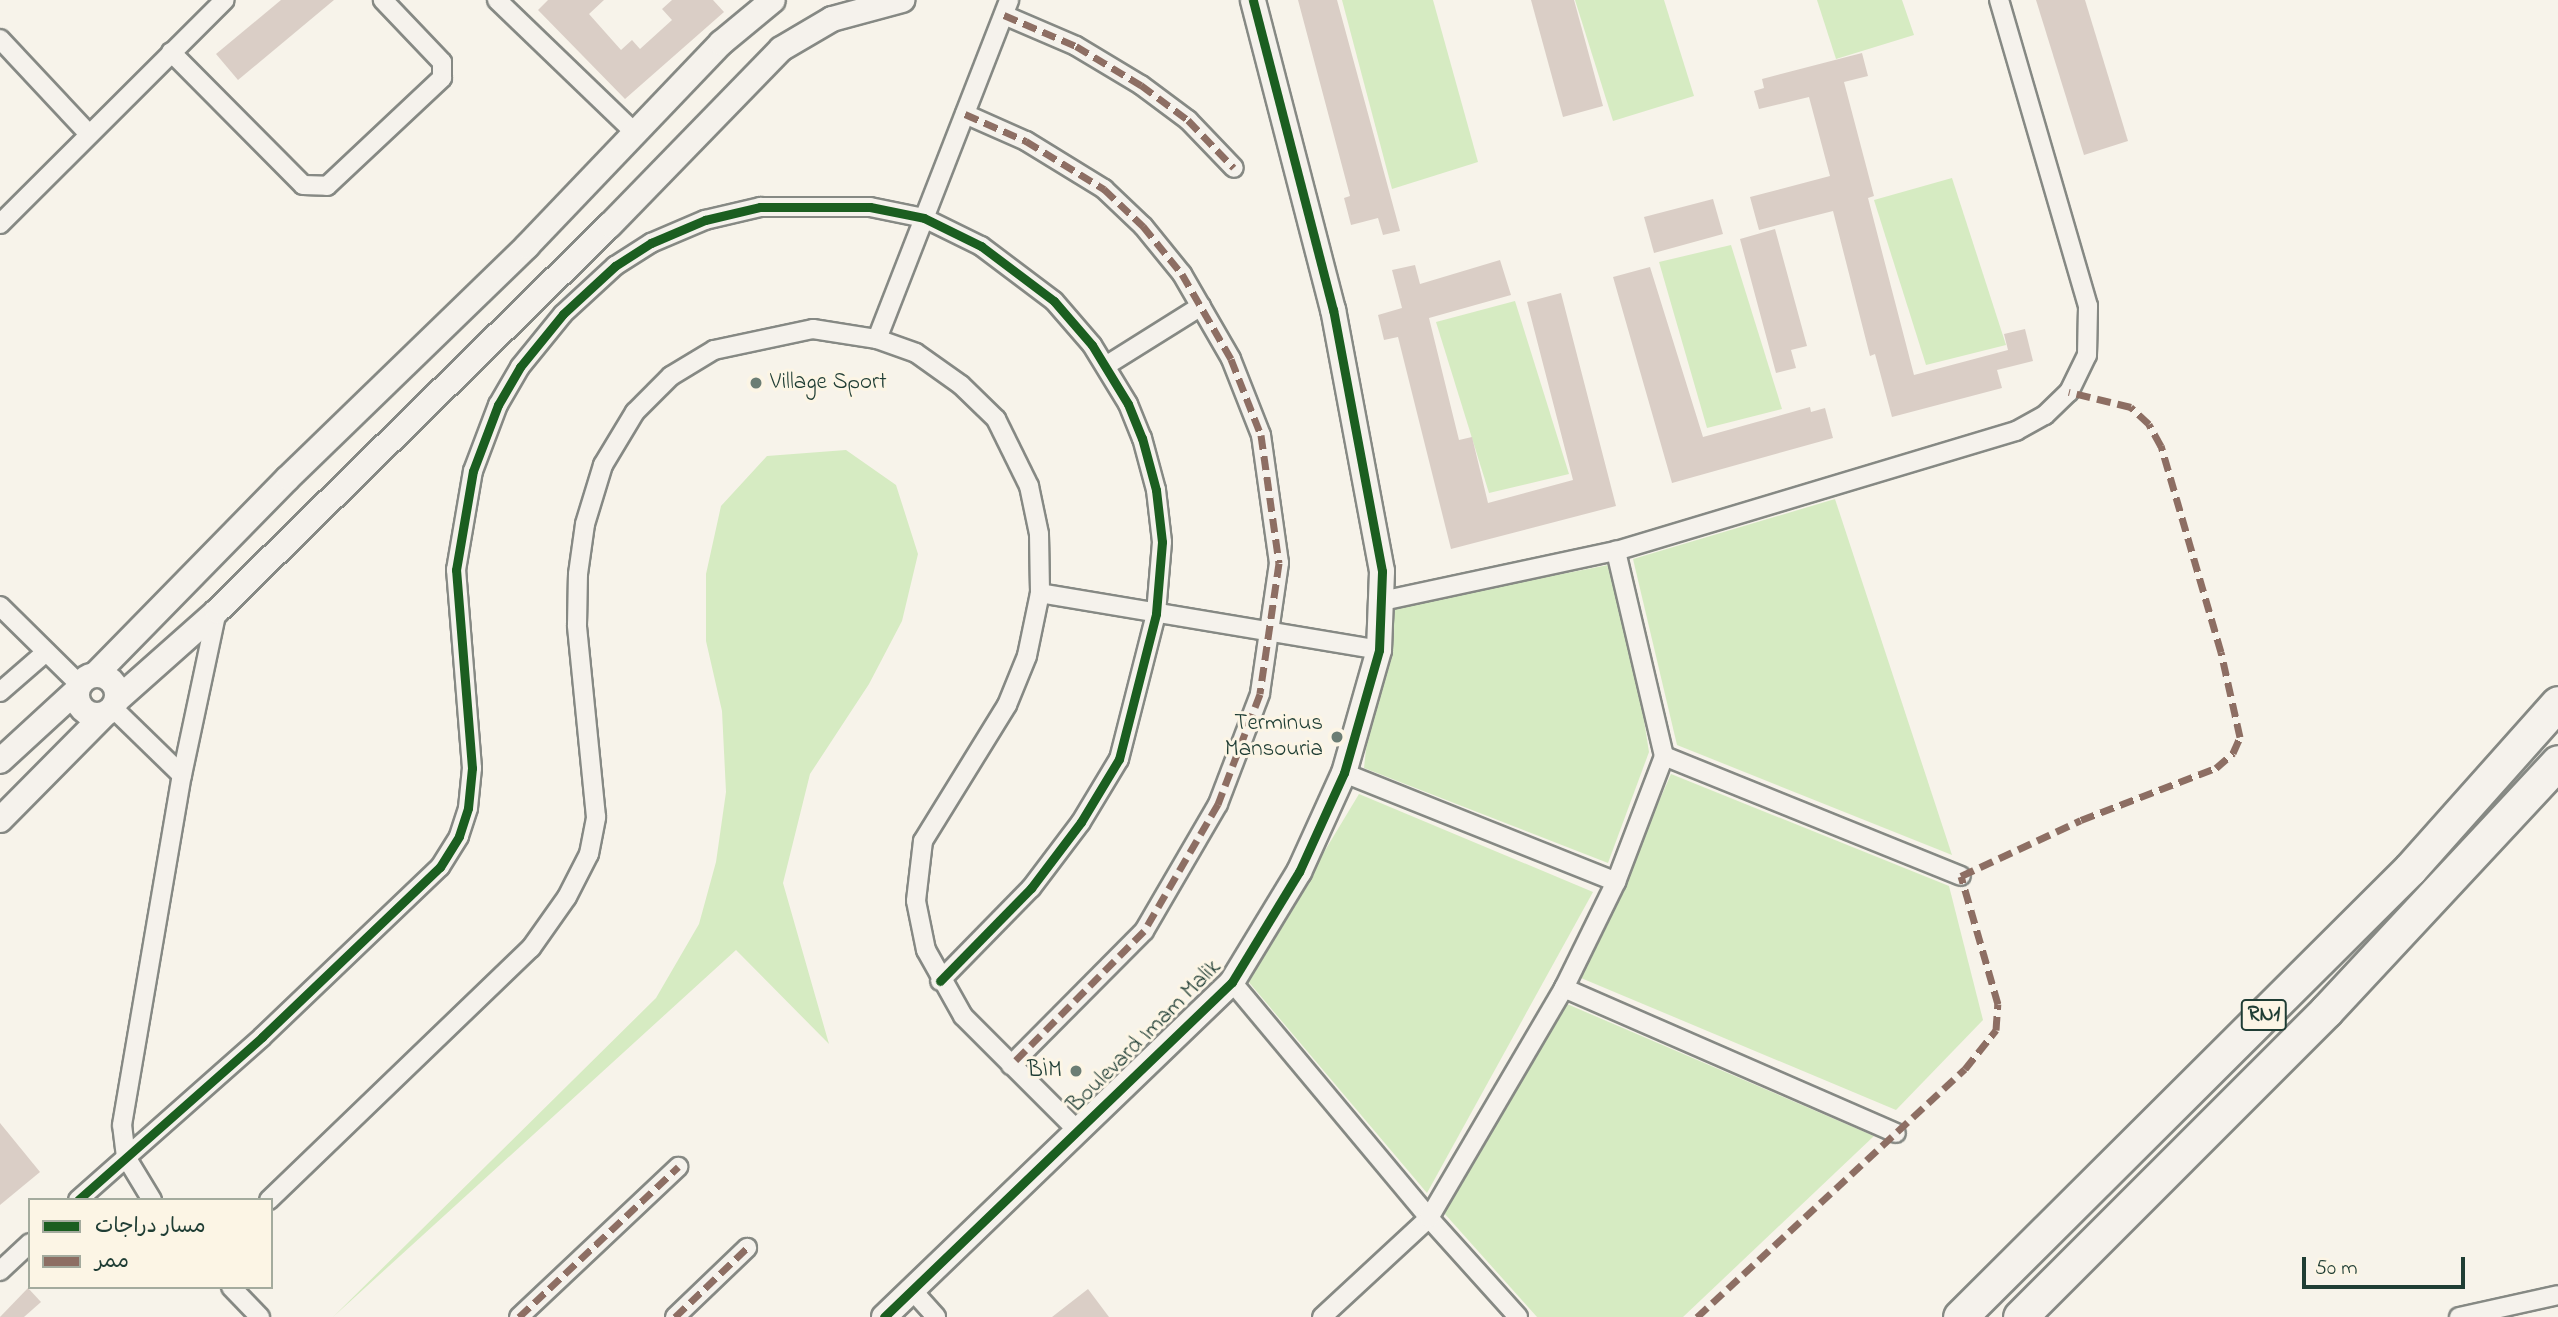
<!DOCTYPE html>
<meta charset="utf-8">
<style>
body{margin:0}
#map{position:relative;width:2558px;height:1317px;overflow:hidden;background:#f7f3ea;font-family:"Indie Flower","Playpen Sans Arabic",sans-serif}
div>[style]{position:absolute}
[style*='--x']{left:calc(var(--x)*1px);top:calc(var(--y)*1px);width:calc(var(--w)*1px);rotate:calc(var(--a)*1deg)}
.green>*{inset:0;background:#d6ebc2}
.building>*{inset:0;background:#dacec6}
.roads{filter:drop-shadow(2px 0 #868984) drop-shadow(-2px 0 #868984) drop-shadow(0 2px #868984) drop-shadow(0 -2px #868984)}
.street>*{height:18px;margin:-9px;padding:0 9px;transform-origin:9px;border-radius:9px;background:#f5f2ec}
.secondary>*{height:24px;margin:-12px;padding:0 12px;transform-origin:12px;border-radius:12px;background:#f5f2ec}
.secondary>.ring{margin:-12px;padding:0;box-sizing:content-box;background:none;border:24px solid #f5f2ec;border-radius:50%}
.highway>*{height:33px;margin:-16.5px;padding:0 16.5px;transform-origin:16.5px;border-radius:16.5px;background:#f5f2ec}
.quiet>*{height:7px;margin-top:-3.5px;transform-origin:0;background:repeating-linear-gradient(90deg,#8d6e63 0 14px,transparent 0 21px)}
.cycleway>*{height:9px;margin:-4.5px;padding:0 4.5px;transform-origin:4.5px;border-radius:4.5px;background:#1b5e20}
.dots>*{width:19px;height:19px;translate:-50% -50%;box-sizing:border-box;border:4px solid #fcf5e5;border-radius:50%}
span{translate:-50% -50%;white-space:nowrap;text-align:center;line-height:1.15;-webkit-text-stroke:6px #fcf5e5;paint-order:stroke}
.shield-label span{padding:2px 5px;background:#fcf5e5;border:2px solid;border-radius:5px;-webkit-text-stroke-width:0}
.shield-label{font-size:21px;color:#1f3d34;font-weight:700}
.poi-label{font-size:23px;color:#1f3d34}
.left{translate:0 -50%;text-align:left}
.right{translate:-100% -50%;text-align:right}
.street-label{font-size:23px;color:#1f3d34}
.legend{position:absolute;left:28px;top:1198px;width:245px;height:91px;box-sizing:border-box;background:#fcf5e5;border:2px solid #a4ab9e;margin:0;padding:9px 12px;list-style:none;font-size:21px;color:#1f3d34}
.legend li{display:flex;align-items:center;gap:14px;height:35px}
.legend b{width:35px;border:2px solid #a4ab9e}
.scale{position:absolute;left:2302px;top:1257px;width:163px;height:32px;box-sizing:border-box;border:4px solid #1f3d34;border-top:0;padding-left:9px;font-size:21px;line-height:24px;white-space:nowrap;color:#1f3d34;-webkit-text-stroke:5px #fcf5e5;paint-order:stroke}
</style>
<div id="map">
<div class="green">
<i style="clip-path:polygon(1342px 0,1433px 0,1478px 162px,1392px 189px)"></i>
<i style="clip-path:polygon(1575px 0,1664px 0,1694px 96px,1613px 121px)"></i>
<i style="clip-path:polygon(1817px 0,1902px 0,1914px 35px,1836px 59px)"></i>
<i style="clip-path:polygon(1952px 178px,2006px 345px,1926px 365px,1874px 200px)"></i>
<i style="clip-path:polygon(1731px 245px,1782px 409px,1707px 428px,1659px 262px)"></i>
<i style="clip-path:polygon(1515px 301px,1569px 474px,1489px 493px,1436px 322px)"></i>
<i style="clip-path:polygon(846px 450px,896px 485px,918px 554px,902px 621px,869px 684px,810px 774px,783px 883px,829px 1044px,736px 950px,333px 1317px,656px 998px,699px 924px,716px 862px,726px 792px,722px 711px,706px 641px,706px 574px,721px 506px,767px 456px)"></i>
<i style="clip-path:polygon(1835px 499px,1952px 855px,1677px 745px,1633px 559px)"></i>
<i style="clip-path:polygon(1619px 563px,1649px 752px,1608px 863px,1364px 768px,1381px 609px)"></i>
<i style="clip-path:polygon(1671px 774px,1949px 886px,1983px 1020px,1896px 1110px,1581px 978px)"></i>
<i style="clip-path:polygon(1359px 794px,1593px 892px,1427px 1193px,1247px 980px)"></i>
<i style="clip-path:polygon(1567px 1004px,1874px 1136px,1683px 1317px,1537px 1317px,1444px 1213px)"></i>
</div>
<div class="building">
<i style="clip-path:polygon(281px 0,334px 0,238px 80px,216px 54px)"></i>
<i style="clip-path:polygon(548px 0,604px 0,589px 14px,621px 50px,632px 40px,640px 49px,672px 20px,662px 9px,672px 0,713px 0,724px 12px,625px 99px,538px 10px)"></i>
<i style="clip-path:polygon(1298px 0,1337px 0,1400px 231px,1383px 235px,1378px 218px,1351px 225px,1344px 198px,1350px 196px)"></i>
<i style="clip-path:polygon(1531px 0,1574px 0,1603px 106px,1563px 117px)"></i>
<i style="clip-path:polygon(2036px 0,2085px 0,2128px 141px,2084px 155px)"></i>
<i style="clip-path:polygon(1862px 53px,1868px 76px,1844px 82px,1874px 196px,1868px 198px,1914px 375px,2008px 350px,2004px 334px,2025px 329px,2033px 361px,1997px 370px,2002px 388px,1892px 417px,1875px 354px,1870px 356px,1833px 211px,1759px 230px,1750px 197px,1830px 176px,1809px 97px,1759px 109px,1754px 91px,1764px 88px,1762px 79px)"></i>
<i style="clip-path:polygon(1713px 199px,1723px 234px,1654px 253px,1644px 217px)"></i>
<i style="clip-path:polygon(1775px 229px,1807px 346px,1791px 350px,1796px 368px,1776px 373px,1740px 239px)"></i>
<i style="clip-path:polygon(1500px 260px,1511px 295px,1429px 318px,1459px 440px,1472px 437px,1488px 503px,1573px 480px,1527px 302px,1561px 293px,1616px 506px,1451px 549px,1398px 337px,1384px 340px,1378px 315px,1402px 308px,1392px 270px,1415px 265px,1420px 284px)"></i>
<i style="clip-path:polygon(1650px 267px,1703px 437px,1810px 407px,1811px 412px,1825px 408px,1833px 438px,1672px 483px,1613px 277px)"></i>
<i style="clip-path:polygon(0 1123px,40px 1172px,0 1205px)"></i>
<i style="clip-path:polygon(28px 1288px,41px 1302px,24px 1317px,0 1317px)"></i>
<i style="clip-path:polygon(1088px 1289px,1109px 1317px,1052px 1317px)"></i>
</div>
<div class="roads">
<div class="street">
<i style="--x:497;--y:0;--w:192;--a:43.9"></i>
<i style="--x:1004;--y:15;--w:78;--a:23.3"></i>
<i style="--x:1076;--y:46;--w:76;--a:31"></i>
<i style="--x:1141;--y:85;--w:59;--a:36.7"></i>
<i style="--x:1188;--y:120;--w:66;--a:46.2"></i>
<i style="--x:0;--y:39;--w:130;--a:46.9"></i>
<i style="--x:171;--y:52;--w:187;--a:45.2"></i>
<i style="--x:303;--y:185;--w:24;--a:2"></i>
<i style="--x:327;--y:186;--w:158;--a:-43.2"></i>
<i style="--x:442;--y:78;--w:16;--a:-90"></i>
<i style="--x:442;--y:62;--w:86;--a:-133.6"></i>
<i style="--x:965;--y:114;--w:67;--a:23.9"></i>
<i style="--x:1026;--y:141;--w:92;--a:31.6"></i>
<i style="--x:1104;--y:189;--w:54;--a:43.5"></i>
<i style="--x:1143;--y:226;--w:62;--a:50.9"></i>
<i style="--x:1182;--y:274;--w:98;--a:60"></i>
<i style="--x:1231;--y:359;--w:82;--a:68.5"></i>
<i style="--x:1261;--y:435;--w:129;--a:82"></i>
<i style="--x:1279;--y:563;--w:132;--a:98.3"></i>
<i style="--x:1260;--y:694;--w:118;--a:110.9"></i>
<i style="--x:1218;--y:804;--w:147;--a:120.2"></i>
<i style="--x:1144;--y:931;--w:189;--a:134.8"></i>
<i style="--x:0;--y:224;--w:317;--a:-44.9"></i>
<i style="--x:877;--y:339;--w:364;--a:-68.7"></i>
<i style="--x:1107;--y:365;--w:111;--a:-32.1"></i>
<i style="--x:1040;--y:593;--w:344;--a:9.5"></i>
<i style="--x:1382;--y:601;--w:239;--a:-12.1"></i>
<i style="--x:1616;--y:551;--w:418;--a:-16.7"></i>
<i style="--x:2016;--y:431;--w:33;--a:-29"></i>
<i style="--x:2045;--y:415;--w:33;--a:-44"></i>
<i style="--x:2069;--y:392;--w:41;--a:-64.1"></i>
<i style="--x:2087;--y:355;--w:49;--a:-88.8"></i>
<i style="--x:2088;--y:306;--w:319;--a:-106.2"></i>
<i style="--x:0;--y:606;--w:111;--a:44.6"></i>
<i style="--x:0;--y:692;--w:61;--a:-41"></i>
<i style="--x:113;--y:708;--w:96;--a:44.2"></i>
<i style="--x:1664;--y:756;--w:320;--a:22"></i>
<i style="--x:1344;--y:773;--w:293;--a:21.8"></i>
<i style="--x:1232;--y:982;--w:307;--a:50.1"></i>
<i style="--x:1429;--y:1218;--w:133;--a:48"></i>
<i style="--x:1564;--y:988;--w:362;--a:23.6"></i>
<i style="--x:78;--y:1200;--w:246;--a:-41.5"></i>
<i style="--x:262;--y:1037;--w:246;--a:-43.7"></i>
<i style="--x:440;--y:867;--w:36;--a:-58"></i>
<i style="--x:459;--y:836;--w:29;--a:-72"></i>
<i style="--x:468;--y:808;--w:40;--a:-84.3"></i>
<i style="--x:472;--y:768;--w:199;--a:-94.6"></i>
<i style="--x:456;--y:570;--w:100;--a:-80.3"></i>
<i style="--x:473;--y:471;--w:71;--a:-69.3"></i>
<i style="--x:498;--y:405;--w:44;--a:-59.9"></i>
<i style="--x:520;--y:367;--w:68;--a:-50.9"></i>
<i style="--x:563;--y:314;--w:71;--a:-42.7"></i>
<i style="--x:615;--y:266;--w:43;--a:-32.6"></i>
<i style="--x:651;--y:243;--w:59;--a:-23.1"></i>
<i style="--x:705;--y:220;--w:57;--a:-13.3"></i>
<i style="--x:760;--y:207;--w:110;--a:0"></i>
<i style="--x:870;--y:207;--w:55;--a:11.5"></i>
<i style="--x:924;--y:218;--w:64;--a:26.2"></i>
<i style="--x:981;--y:246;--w:91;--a:37"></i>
<i style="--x:1054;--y:301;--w:58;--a:49.2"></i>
<i style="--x:1092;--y:345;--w:69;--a:58.6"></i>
<i style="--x:1128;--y:404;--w:37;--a:68"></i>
<i style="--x:1142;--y:438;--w:54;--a:74.9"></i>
<i style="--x:1156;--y:490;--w:52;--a:83.4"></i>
<i style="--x:1162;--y:542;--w:72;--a:94.8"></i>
<i style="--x:1156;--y:614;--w:150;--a:104.3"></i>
<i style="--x:1119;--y:759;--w:74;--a:121.1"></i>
<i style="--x:1081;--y:822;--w:83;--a:127.1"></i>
<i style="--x:1031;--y:888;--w:130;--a:134.4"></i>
<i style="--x:152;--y:1200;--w:50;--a:-121.2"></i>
<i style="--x:126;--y:1157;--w:32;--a:-97"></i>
<i style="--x:122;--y:1125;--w:355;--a:-80.3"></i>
<i style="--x:182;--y:775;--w:168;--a:-78"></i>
<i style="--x:269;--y:1200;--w:364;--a:-43.9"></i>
<i style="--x:531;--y:948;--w:62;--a:-54.8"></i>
<i style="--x:567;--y:897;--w:48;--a:-62.9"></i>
<i style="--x:589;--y:854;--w:38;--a:-79"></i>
<i style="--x:596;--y:817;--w:193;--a:-95.7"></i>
<i style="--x:577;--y:625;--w:51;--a:-88.9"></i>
<i style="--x:578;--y:574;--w:50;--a:-82"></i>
<i style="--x:585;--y:524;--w:62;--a:-73"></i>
<i style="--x:603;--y:465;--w:62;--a:-58.9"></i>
<i style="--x:635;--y:412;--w:51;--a:-45"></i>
<i style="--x:671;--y:376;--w:50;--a:-31.2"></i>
<i style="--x:714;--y:350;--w:101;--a:-12"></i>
<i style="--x:813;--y:329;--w:65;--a:8.9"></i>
<i style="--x:877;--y:339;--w:41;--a:19.7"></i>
<i style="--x:916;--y:353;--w:55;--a:35.4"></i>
<i style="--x:961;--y:385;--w:49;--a:44.2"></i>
<i style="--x:996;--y:419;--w:75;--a:63.8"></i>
<i style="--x:1029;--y:486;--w:49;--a:78.2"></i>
<i style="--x:1039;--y:534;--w:59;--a:89"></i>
<i style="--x:1040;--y:593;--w:64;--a:101.7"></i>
<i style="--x:1027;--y:656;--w:53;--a:112.2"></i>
<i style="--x:1007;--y:705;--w:160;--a:121.7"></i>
<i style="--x:923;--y:841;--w:60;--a:96.7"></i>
<i style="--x:916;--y:901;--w:50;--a:78.5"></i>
<i style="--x:926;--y:950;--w:76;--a:60.7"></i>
<i style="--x:963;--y:1016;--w:163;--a:45"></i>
<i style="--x:0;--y:1271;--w:41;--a:-43"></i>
<i style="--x:231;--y:1287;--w:42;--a:46"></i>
<i style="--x:912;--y:1290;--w:36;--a:48"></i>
<i style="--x:519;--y:1317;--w:219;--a:-43.3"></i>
<i style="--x:675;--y:1317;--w:100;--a:-43.8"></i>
<i style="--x:1322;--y:1317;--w:146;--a:-42.8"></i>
<i style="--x:1429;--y:1218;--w:267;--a:-59.6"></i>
<i style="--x:1564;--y:988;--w:118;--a:-63.9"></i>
<i style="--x:1616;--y:882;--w:135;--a:-69.1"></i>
<i style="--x:1664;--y:756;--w:211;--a:-103.2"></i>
<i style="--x:2459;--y:1317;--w:101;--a:-12.5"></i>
</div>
<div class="secondary">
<i style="--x:96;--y:674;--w:274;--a:-45.6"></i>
<i style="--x:288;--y:478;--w:333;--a:-44.1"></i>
<i style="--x:527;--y:246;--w:281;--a:-46.3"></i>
<i style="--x:721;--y:43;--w:67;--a:-39.6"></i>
<i class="ring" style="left:77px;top:675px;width:16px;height:16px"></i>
<i style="--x:118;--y:699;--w:132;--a:-41.6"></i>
<i style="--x:217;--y:611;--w:551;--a:-44.49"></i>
<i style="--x:610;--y:225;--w:245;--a:-45.8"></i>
<i style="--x:781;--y:49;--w:59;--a:-30.5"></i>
<i style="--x:832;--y:19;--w:73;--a:-15.2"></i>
<i style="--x:0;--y:761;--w:102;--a:-42.6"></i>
<i style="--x:0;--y:820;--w:149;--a:-45.3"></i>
<i style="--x:884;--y:1317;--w:483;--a:-43.9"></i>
<i style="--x:1232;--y:982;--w:129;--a:-58.7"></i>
<i style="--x:1299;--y:872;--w:109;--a:-65.6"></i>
<i style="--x:1344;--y:773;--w:128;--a:-74.1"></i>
<i style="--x:1379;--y:650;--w:79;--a:-87.8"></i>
<i style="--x:1382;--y:571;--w:266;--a:-100.6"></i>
<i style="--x:1333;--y:310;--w:320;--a:-104.5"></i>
</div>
<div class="highway">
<i style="--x:1960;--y:1317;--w:635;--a:-44.87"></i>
<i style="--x:2410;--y:869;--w:222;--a:-48.3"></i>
<i style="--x:2020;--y:1317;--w:433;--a:-45"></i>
<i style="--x:2326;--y:1011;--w:340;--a:-47"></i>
</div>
</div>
<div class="quiet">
<i style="--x:1004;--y:15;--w:78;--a:23.3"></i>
<i style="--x:1076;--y:46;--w:76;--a:31"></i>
<i style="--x:1141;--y:85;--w:59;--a:36.7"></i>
<i style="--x:1188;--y:120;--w:66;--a:46.2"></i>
<i style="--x:965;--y:114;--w:67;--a:23.9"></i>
<i style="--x:1026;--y:141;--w:92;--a:31.6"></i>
<i style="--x:1104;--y:189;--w:54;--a:43.5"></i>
<i style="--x:1143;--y:226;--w:62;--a:50.9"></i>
<i style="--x:1182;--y:274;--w:98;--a:60"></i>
<i style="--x:1231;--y:359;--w:82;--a:68.5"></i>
<i style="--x:1261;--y:435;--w:129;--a:82"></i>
<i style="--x:1279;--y:563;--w:132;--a:98.3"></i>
<i style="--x:1260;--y:694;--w:118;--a:110.9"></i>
<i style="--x:1218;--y:804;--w:147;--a:120.2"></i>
<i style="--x:1144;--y:931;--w:189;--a:134.8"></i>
<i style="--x:519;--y:1317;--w:219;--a:-43.3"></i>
<i style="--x:675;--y:1317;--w:100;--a:-43.8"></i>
<i style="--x:1697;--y:1317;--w:365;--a:-42.8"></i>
<i style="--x:1965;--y:1069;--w:50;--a:-51.5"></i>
<i style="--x:1996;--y:1030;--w:26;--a:-86"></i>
<i style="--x:1998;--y:1004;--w:133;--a:-106.1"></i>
<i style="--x:1961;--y:876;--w:132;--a:-25"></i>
<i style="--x:2081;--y:820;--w:145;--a:-21.1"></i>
<i style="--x:2216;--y:768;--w:23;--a:-41"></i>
<i style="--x:2233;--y:753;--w:17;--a:-66"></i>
<i style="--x:2240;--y:737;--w:87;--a:-102.6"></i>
<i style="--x:2221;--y:652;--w:215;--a:-106.2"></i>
<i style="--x:2161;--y:446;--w:25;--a:-119"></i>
<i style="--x:2149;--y:424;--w:25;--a:-137"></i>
<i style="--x:2131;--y:407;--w:64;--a:-166.4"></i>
</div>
<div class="cycleway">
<i style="--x:78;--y:1200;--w:246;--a:-41.5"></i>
<i style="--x:262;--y:1037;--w:246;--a:-43.7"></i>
<i style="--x:440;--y:867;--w:36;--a:-58"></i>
<i style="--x:459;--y:836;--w:29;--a:-72"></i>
<i style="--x:468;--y:808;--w:40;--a:-84.3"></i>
<i style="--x:472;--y:768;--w:199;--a:-94.6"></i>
<i style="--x:456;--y:570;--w:100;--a:-80.3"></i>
<i style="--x:473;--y:471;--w:71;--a:-69.3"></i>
<i style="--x:498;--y:405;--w:44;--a:-59.9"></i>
<i style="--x:520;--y:367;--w:68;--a:-50.9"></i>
<i style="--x:563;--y:314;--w:71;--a:-42.7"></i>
<i style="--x:615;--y:266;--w:43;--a:-32.6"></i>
<i style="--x:651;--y:243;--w:59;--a:-23.1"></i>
<i style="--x:705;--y:220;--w:57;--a:-13.3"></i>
<i style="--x:760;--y:207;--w:110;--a:0"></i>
<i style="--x:870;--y:207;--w:55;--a:11.5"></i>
<i style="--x:924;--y:218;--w:64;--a:26.2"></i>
<i style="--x:981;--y:246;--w:91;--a:37"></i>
<i style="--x:1054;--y:301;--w:58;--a:49.2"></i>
<i style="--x:1092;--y:345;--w:69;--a:58.6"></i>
<i style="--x:1128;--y:404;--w:37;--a:68"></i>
<i style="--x:1142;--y:438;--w:54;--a:74.9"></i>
<i style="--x:1156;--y:490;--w:52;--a:83.4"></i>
<i style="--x:1162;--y:542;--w:72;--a:94.8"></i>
<i style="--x:1156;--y:614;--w:150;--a:104.3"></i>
<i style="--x:1119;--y:759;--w:74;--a:121.1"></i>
<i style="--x:1081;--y:822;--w:83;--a:127.1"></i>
<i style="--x:1031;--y:888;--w:130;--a:134.4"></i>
<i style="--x:884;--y:1317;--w:483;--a:-43.9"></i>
<i style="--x:1232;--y:982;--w:129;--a:-58.7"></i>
<i style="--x:1299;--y:872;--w:109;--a:-65.6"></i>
<i style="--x:1344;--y:773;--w:128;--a:-74.1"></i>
<i style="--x:1379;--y:650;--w:79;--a:-87.8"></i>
<i style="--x:1382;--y:571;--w:266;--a:-100.6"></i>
<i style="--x:1333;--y:310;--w:320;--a:-104.5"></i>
</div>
<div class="dots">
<i style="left:756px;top:383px;background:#6b7d74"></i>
<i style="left:1337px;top:737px;background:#6b7d74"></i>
<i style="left:1076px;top:1071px;background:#6b7d74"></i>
</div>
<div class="shield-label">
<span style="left:2264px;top:1015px">RN1</span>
</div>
<div class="poi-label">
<span class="left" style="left:770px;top:383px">Village Sport</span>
<span class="right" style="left:1323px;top:737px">Terminus<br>Mansouria</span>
<span class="right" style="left:1062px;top:1071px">BİM</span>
</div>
<div class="street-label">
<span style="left:1145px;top:1037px;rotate:-45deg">Boulevard Imam Malik</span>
</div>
<ul class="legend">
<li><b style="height:9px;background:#1b5e20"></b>مسار دراجات</li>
<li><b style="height:9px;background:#8d6e63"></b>ممر</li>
</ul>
<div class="scale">50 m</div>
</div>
